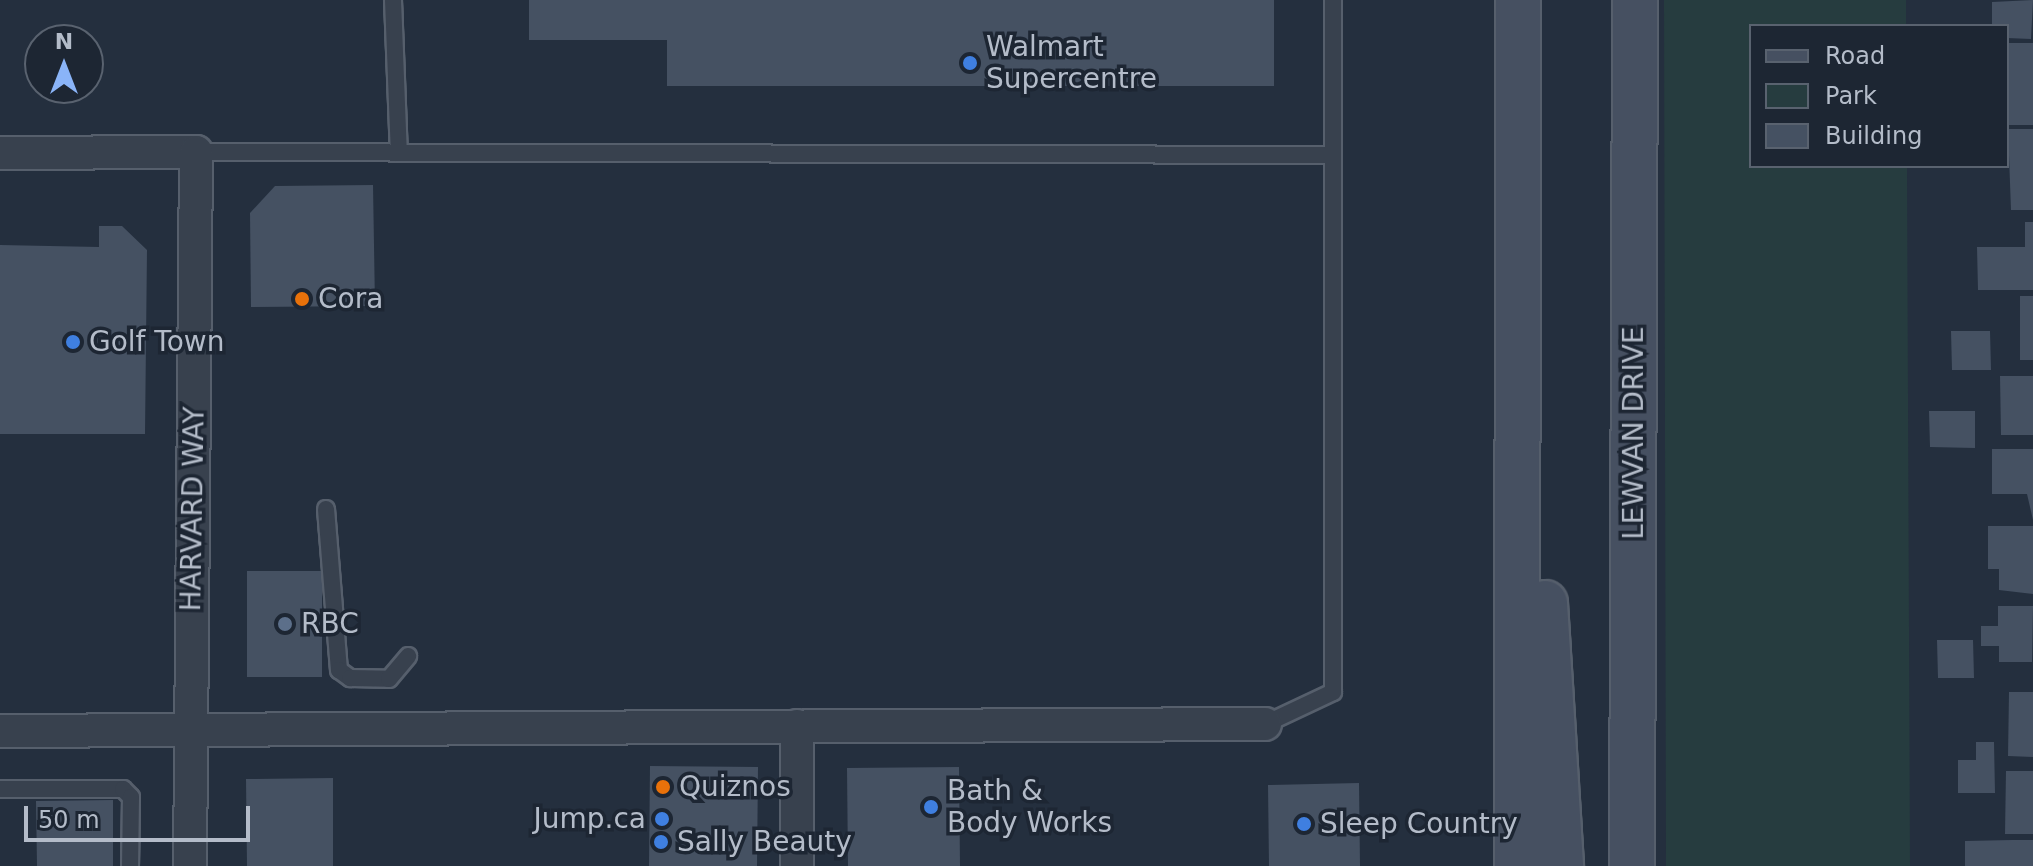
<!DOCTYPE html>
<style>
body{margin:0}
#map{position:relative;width:2033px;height:866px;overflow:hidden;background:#242f3e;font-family:"DejaVu Sans",sans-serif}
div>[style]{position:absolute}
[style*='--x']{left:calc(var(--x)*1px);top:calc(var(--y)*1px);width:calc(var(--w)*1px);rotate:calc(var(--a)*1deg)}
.green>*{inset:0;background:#263c3f}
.building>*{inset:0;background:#455162}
.roads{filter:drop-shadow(2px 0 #565f6c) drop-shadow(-2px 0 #565f6c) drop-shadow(0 2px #565f6c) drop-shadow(0 -2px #565f6c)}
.lane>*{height:16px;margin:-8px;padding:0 8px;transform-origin:8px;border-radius:8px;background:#38414e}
.street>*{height:32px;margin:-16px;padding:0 16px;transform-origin:16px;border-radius:16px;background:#38414e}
.secondary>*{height:44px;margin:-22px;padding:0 22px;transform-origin:22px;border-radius:22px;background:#465061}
.dots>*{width:22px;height:22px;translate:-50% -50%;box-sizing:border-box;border:4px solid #1d2633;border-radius:50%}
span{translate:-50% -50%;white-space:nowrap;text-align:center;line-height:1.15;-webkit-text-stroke:7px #1d2633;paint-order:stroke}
.poi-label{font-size:28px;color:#b4bcc9}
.left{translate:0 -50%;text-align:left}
.right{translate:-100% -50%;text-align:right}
.street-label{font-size:28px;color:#b4bcc9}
.legend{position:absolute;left:1749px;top:24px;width:260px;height:144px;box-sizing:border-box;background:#1d2633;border:2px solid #59626f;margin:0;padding:10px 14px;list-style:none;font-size:24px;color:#b4bcc9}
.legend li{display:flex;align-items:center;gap:16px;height:40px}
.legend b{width:40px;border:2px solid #59626f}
.north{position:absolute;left:24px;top:24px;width:80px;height:80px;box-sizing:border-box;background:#1d2633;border:2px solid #59626f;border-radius:50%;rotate:0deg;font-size:22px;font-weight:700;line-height:32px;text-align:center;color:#b4bcc9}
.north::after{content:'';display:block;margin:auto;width:28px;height:36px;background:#8ab4f8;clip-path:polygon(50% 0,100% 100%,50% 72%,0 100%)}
.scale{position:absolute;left:24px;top:806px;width:226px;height:36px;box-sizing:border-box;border:4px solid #b4bcc9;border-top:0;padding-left:10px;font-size:24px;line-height:28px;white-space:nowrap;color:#b4bcc9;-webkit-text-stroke:6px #1d2633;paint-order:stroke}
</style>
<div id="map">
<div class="green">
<i style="clip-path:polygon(1664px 0,1906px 0,1906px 26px,1751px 26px,1751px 166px,1907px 166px,1910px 866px,1666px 866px)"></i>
</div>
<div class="building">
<i style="clip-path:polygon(529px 0,1274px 0,1274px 86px,667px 86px,667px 40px,529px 40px)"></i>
<i style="clip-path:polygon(2033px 0,2031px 39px,2007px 38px,2007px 26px,1992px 26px,1992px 2px)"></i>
<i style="clip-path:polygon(2007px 43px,2033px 43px,2033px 125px,2007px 125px)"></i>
<i style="clip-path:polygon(2008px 129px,2033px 129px,2033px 210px,2011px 210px)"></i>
<i style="clip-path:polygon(373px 185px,375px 306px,251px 307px,250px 213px,275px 186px)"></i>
<i style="clip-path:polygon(2025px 222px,2033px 222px,2033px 290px,1978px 290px,1977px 247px,2025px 247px)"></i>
<i style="clip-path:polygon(99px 226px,122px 226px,147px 250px,145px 434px,0 434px,0 245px,99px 247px)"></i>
<i style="clip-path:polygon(2020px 296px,2033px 296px,2033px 360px,2020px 360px)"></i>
<i style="clip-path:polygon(1951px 331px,1990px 331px,1991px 370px,1952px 370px)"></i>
<i style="clip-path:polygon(2000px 376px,2033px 376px,2033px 435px,2001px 435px)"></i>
<i style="clip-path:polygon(1929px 411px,1975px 411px,1975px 448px,1930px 447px)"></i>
<i style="clip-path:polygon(1992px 449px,2033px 449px,2033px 520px,2027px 494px,1992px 494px)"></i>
<i style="clip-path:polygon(1988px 526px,2033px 526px,2033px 594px,1999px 590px,1999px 569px,1988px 569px)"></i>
<i style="clip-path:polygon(247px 571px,322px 571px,322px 677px,247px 677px)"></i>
<i style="clip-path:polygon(1998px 606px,2033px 606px,2032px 662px,1999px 662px,1999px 646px,1981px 646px,1981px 626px,1998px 626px)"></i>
<i style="clip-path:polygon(1937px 640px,1973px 640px,1974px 678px,1938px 678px)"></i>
<i style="clip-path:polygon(2009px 692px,2033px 692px,2033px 757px,2008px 756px)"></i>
<i style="clip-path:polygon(1976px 742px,1994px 742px,1995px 793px,1958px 793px,1958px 760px,1976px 760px)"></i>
<i style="clip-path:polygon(650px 766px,758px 767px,757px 866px,649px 866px)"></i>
<i style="clip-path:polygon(959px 767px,960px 866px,848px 866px,847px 768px)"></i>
<i style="clip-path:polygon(2006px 771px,2033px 771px,2033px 834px,2005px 834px)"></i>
<i style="clip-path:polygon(333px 778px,333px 866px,247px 866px,246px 779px)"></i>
<i style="clip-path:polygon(1359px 783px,1360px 866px,1269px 866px,1268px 785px)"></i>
<i style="clip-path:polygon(113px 800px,113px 866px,37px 866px,36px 801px)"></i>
<i style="clip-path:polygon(2012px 840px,2033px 840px,2033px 866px,1965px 866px,1965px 841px)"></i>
</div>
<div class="roads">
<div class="lane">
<i style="--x:393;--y:0;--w:153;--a:87.8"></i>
<i style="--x:196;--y:152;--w:1137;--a:0.15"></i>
<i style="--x:326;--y:509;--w:162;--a:85.4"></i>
<i style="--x:339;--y:670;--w:14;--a:36"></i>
<i style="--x:350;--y:678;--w:39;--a:1"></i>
<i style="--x:389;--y:679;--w:30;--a:-50"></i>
<i style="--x:1265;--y:724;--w:75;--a:-25.2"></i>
<i style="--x:1333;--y:692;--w:692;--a:-90"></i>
<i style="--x:0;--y:789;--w:123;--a:0"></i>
<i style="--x:123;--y:789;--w:11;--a:45"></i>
<i style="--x:131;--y:797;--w:69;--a:90.8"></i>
</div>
<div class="street">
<i style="--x:0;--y:153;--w:196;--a:-0.3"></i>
<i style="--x:196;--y:152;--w:714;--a:90.48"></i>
<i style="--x:0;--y:731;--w:1265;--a:-0.32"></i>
<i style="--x:797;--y:866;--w:140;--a:-90"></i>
</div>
<div class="secondary">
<i style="--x:1545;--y:603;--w:263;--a:86.5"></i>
<i style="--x:1517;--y:866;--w:866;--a:-89.93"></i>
<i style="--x:1632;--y:866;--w:866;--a:-89.8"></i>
</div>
</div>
<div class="dots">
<i style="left:970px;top:63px;background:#3f7fe0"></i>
<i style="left:302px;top:299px;background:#e8710a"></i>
<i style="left:73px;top:342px;background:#3f7fe0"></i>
<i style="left:285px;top:624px;background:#5c6f8a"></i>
<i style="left:663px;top:787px;background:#e8710a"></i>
<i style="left:931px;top:807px;background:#3f7fe0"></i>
<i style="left:662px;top:819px;background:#3f7fe0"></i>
<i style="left:1304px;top:824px;background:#3f7fe0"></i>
<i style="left:661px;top:842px;background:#3f7fe0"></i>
</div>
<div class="poi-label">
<span class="left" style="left:986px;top:63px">Walmart<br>Supercentre</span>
<span class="left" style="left:318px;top:299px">Cora</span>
<span class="left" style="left:89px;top:342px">Golf Town</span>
<span class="left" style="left:301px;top:624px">RBC</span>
<span class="left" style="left:679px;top:787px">Quiznos</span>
<span class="left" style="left:947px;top:807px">Bath &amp;<br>Body Works</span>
<span class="right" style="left:646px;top:819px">Jump.ca</span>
<span class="left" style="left:1320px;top:824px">Sleep Country</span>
<span class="left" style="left:677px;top:842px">Sally Beauty</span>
</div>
<div class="street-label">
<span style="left:1634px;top:433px;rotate:-90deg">LEWVAN DRIVE</span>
<span style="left:193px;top:509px;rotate:-89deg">HARVARD WAY</span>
</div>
<ul class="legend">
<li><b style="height:10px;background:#465061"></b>Road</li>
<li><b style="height:22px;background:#263c3f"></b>Park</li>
<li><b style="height:22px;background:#455162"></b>Building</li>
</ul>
<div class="north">N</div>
<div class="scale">50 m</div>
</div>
